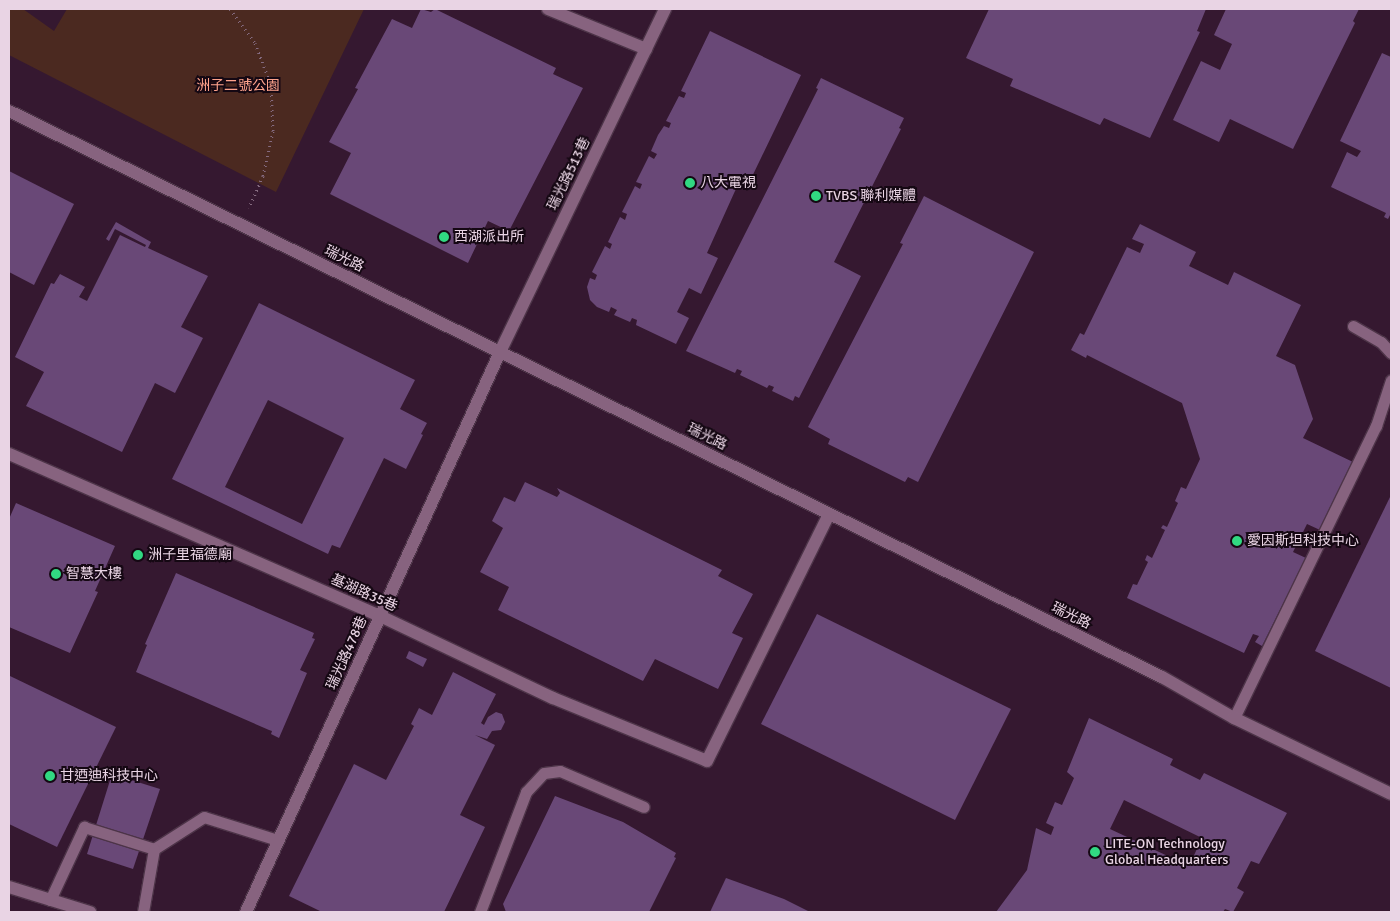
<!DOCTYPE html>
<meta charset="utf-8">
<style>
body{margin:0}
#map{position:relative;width:1400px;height:921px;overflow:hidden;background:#351830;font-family:Signika,"Noto Sans TC",sans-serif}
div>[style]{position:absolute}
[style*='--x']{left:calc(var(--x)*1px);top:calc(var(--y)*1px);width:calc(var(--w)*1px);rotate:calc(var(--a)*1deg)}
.green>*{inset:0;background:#4b2920}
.building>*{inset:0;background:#694877}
.path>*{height:3px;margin-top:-1.5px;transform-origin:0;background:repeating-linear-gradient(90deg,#856b80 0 1px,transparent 0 5px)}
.roads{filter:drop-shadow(1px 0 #4d3448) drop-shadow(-1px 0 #4d3448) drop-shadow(0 1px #4d3448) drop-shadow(0 -1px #4d3448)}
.service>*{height:11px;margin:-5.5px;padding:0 5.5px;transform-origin:5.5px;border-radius:5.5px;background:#87637f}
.minor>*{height:12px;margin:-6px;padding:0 6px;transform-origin:6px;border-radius:6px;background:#87637f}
.tertiary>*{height:12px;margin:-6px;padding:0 6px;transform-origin:6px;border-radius:6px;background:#87637f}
.dots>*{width:14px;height:14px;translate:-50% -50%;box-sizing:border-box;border:2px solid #150813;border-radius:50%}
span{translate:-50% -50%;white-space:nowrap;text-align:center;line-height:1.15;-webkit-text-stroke:4px #150813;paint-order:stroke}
.park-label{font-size:14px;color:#fea38c}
.street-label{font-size:14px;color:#e9d4e4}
.poi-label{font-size:14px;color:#e9d4e4}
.left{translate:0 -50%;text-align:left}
.frame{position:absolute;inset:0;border:10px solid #e9d4e4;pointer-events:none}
</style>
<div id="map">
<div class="green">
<i style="clip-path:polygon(9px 9px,23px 9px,54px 31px,67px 9px,364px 9px,276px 192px,9px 55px)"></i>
</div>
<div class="building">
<i style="clip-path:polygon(421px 9px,431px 12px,435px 9px,556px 68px,553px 74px,583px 88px,509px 231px,488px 221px,468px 263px,330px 194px,351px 153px,329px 142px,358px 89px,355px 88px,392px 19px,412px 28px)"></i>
<i style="clip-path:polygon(989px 9px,1206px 9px,1197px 31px,1200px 32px,1150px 138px,1104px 118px,1100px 125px,1010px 86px,1013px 79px,966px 58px)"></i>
<i style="clip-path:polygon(1226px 9px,1359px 9px,1353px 21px,1355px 23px,1293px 149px,1230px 119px,1219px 142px,1173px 120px,1201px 61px,1220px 70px,1232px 44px,1214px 35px)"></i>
<i style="clip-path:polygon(710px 31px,801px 75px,748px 185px,740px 182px,735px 191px,707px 253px,718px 258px,701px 294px,689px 288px,677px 312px,689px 318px,676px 344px,636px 325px,637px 320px,632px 318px,630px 322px,614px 315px,617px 310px,611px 307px,609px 312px,597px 307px,590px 300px,587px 287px,590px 278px,595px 280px,597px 275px,592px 272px,605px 246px,610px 249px,612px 244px,608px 242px,620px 217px,625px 220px,627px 214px,622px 212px,635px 186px,640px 189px,642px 184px,636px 182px,649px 156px,654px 159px,657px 154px,651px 151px,658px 135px,664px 126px,669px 128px,671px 123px,666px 121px,679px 96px,684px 98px,686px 93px,681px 91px)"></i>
<i style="clip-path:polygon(1382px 53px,1391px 57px,1391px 213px,1388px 219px,1384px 217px,1386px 213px,1331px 187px,1347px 152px,1357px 157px,1361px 151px,1340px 141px)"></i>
<i style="clip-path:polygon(821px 78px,904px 118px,899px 128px,901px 129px,834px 262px,861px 276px,799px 398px,795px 396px,793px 401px,772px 391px,774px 387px,769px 385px,767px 388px,740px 375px,742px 371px,737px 369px,735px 373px,686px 351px,818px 89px,816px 88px)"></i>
<i style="clip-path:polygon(9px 171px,74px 204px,34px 285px,9px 272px)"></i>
<i style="clip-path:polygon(924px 196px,1034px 252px,918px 482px,908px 477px,905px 482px,828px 444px,830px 439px,808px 427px,903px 244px,900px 243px)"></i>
<i style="clip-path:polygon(116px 222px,151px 242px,148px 248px,208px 276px,181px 327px,203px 338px,175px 393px,155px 383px,122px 452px,26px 406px,44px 372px,15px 357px,51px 283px,54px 284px,60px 274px,85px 287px,79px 297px,87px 301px,120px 235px,145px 247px,146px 245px,115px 229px,109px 241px,106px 239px)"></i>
<i style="clip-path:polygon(1140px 224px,1196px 252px,1189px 266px,1228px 285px,1234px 272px,1301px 305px,1276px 356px,1295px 365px,1313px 419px,1303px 438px,1353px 462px,1320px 530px,1307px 524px,1293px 552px,1306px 558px,1262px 646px,1255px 642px,1259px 636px,1253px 634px,1244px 653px,1127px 598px,1133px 584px,1137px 585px,1148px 562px,1145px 560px,1147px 555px,1152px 558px,1165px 530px,1161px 528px,1163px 525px,1167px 527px,1178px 503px,1175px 501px,1181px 487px,1186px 489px,1200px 459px,1182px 403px,1087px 355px,1086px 358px,1071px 350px,1080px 333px,1084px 335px,1127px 247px,1140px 253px,1144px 244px,1132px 239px)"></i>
<i style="clip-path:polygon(evenodd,259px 303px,415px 380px,400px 409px,427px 423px,421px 434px,423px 435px,406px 469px,384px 458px,340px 548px,332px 545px,328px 554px,172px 479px,259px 303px,268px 400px,344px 438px,302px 524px,225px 487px,268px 400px)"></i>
<i style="clip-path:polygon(525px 482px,557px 497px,560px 493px,557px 488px,722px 570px,718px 576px,753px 594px,732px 633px,743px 638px,718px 689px,655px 659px,643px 681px,498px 610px,509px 587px,480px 572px,503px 528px,492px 521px,504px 497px,515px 502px)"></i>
<i style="clip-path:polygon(1391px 495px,1391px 688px,1315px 651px)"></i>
<i style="clip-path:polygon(16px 503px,115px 546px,95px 591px,98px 592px,70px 653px,9px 627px,9px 519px)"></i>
<i style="clip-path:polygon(176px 573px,314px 633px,312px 638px,315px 639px,300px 670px,307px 673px,279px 738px,271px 734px,272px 731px,269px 730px,136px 672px,147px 645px,145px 644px)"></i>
<i style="clip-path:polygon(817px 614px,1011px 709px,955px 820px,761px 724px)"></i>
<i style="clip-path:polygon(409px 651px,427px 659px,423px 667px,406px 658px)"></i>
<i style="clip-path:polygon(453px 672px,496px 694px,481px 723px,484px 725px,488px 717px,496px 712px,502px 714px,505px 722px,501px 730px,492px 731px,487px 739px,475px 735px,495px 745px,460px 815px,485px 827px,444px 912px,322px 912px,289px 896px,354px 764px,386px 780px,414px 726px,411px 724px,419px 708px,432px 715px)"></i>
<i style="clip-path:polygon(10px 676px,116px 727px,57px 847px,9px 824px)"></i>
<i style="clip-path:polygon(evenodd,1089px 718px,1173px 759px,1170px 765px,1200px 780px,1204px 773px,1287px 813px,1259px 864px,1251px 861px,1237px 888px,1244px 892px,1233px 912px,1225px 909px,1223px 912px,996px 912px,1027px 870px,1036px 828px,1051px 835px,1054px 827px,1046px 823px,1055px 802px,1062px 805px,1074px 778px,1067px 772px,1089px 718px,1124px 800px,1202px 838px,1189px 866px,1110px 829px,1124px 800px)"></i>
<i style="clip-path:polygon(112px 774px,160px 789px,133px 869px,87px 854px)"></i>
<i style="clip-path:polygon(555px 796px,623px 822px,676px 853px,674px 857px,676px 858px,649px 912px,506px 912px,503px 904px)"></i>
<i style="clip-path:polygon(726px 878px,784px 899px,810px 912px,710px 912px)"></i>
</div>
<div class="path">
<i style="--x:230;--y:9;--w:42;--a:53.7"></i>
<i style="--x:255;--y:43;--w:45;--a:69.1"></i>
<i style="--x:271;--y:85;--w:46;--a:87.5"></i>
<i style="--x:273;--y:131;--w:46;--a:102.5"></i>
<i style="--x:263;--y:176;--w:35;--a:114"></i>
</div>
<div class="roads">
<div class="service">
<i style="--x:1353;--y:326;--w:32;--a:30"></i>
<i style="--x:1381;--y:342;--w:15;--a:48"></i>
<i style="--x:1234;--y:718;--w:325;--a:-64.1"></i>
<i style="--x:1376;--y:426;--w:48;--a:-71.9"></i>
<i style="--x:154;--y:849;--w:59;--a:-32.6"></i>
<i style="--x:204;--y:817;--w:77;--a:17.3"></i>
<i style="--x:50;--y:900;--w:81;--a:-65"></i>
<i style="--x:84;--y:827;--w:73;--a:17.4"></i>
<i style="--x:154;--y:849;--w:64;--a:99.9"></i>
<i style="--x:480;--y:912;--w:129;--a:-69"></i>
<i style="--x:526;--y:792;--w:26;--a:-47"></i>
<i style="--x:544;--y:773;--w:16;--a:-7"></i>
<i style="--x:560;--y:771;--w:91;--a:23.2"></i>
</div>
<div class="minor">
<i style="--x:548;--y:9;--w:106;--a:22.2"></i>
<i style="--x:9;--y:454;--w:405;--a:23.6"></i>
<i style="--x:380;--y:616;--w:191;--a:25.4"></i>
<i style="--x:553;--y:698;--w:166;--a:22.2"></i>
<i style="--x:707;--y:761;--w:275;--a:-63.7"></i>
<i style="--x:246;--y:912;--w:615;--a:-65.6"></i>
<i style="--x:500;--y:352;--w:381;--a:-64.3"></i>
</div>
<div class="tertiary">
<i style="--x:9;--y:111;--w:1284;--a:26.15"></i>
<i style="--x:1162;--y:677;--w:83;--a:29.7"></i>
<i style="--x:1234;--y:718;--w:174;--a:25.8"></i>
<i style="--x:9;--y:887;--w:85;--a:17.2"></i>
</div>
</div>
<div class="dots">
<i style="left:690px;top:183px;background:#31d882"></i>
<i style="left:816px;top:196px;background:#31d882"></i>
<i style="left:444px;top:237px;background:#31d882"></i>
<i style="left:1237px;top:541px;background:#31d882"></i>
<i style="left:138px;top:555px;background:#31d882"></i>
<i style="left:56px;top:574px;background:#31d882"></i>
<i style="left:50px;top:776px;background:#31d882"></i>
<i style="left:1095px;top:852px;background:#31d882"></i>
</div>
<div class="park-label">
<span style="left:238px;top:86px">洲子二號公園</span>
</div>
<div class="street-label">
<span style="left:569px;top:174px;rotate:-64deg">瑞光路513巷</span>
<span style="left:344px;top:259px;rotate:26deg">瑞光路</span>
<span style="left:707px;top:437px;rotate:26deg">瑞光路</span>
<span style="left:364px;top:593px;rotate:24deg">基湖路35巷</span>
<span style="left:1071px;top:616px;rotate:26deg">瑞光路</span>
<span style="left:347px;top:653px;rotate:-66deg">瑞光路478巷</span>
</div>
<div class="poi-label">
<span class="left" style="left:700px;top:183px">八大電視</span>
<span class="left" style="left:826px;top:196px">TVBS 聯利媒體</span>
<span class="left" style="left:454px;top:237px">西湖派出所</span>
<span class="left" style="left:1247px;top:541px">愛因斯坦科技中心</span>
<span class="left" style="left:148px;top:555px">洲子里福德廟</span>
<span class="left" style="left:66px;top:574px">智慧大樓</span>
<span class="left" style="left:60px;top:776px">甘迺迪科技中心</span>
<span class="left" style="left:1105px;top:852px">LITE-ON Technology<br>Global Headquarters</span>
</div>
<div class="frame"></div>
</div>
